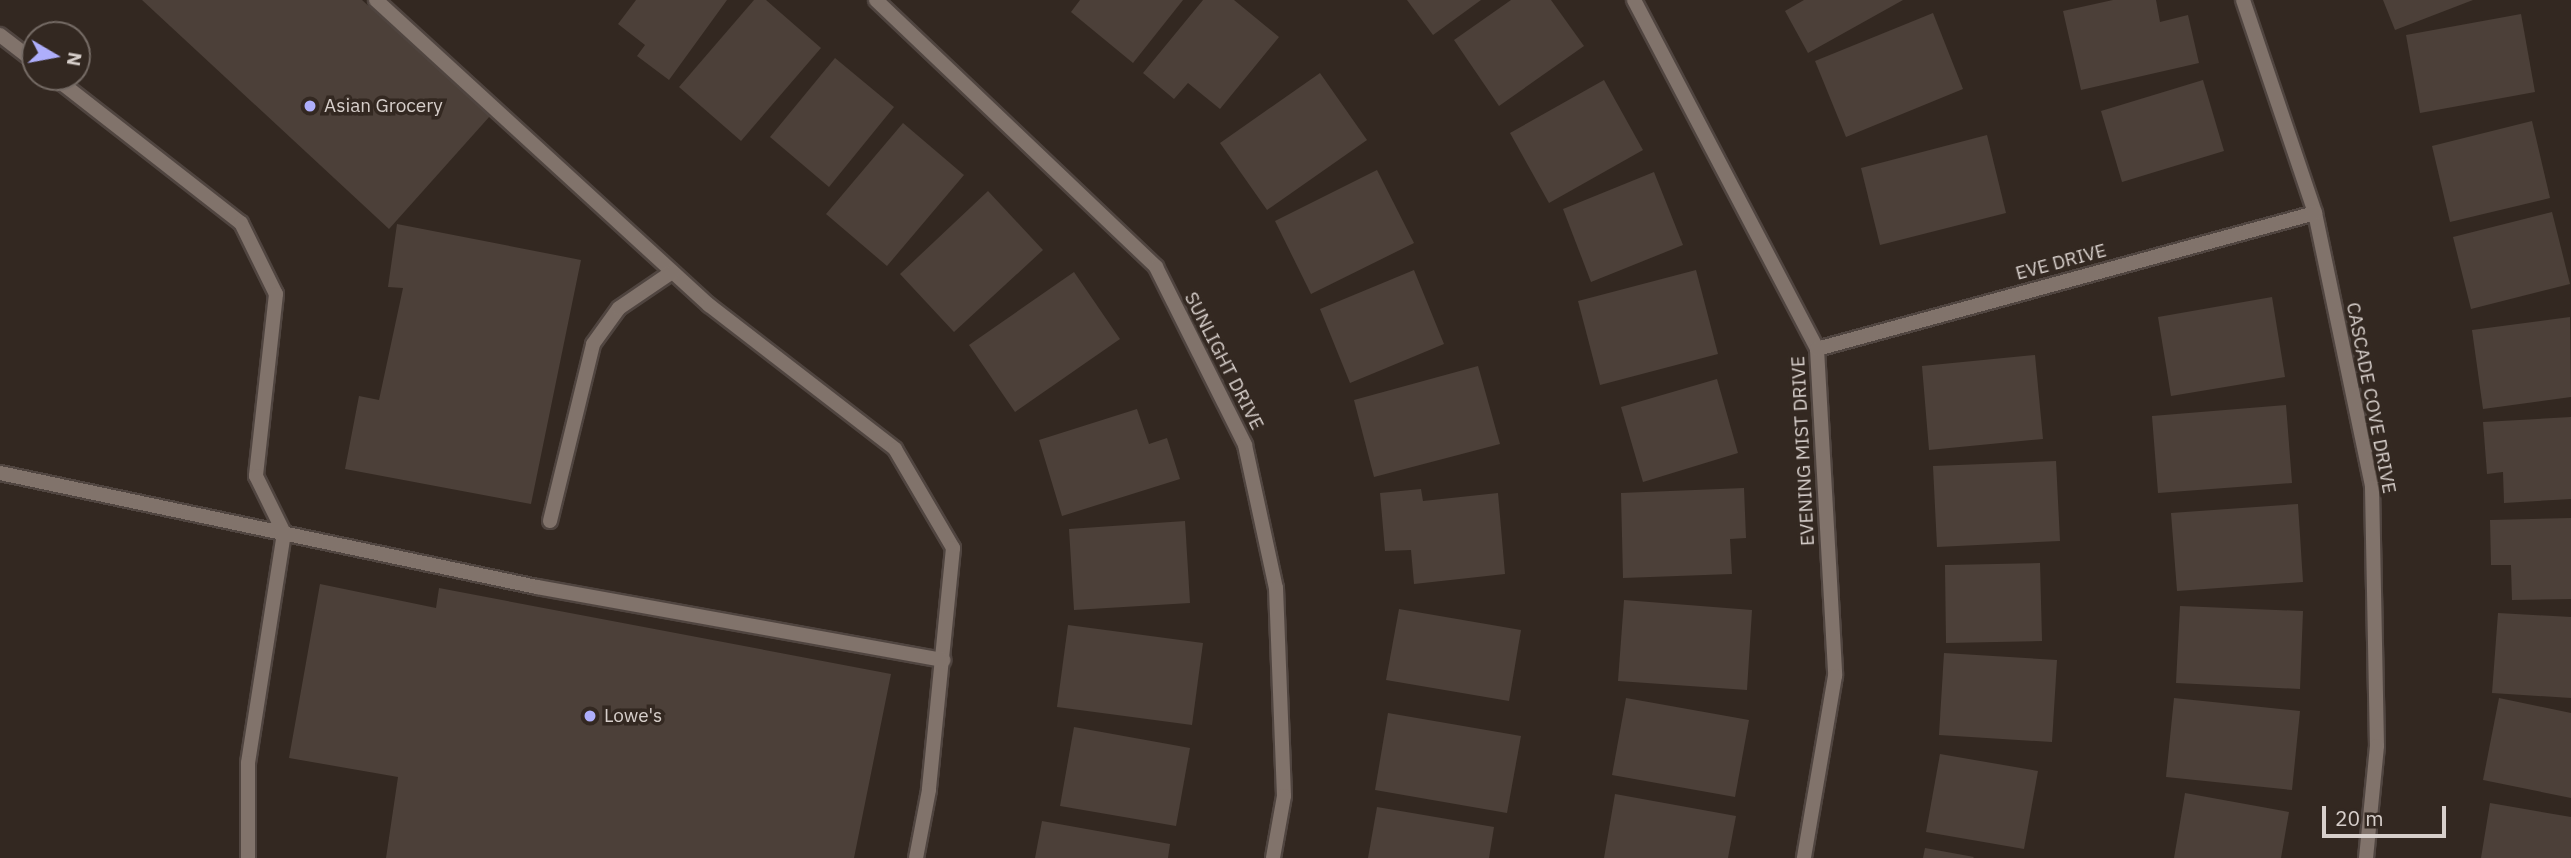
<!DOCTYPE html>
<style>
body{margin:0}
#map{position:relative;width:2571px;height:858px;overflow:hidden;background:#332821;font-family:"IBM Plex Sans",sans-serif}
div>[style]{position:absolute}
[style*='--x']{left:calc(var(--x)*1px);top:calc(var(--y)*1px);width:calc(var(--w)*1px);rotate:calc(var(--a)*1deg)}
.building>*{inset:0;background:#4c4039}
.roads{filter:drop-shadow(2px 0 #504540) drop-shadow(-2px 0 #504540) drop-shadow(0 2px #504540) drop-shadow(0 -2px #504540)}
.lane>*{height:14px;margin:-7px;padding:0 7px;transform-origin:7px;border-radius:7px;background:#81736b}
.street>*{height:14px;margin:-7px;padding:0 7px;transform-origin:7px;border-radius:7px;background:#81736b}
.dots>*{width:19px;height:19px;translate:-50% -50%;box-sizing:border-box;border:4px solid #332821;border-radius:50%}
span{translate:-50% -50%;white-space:nowrap;text-align:center;line-height:1.15;-webkit-text-stroke:7px #332821;paint-order:stroke}
.poi-label{font-size:19px;color:#d7cfcb}
.left{translate:0 -50%;text-align:left}
.street-label{font-size:19px;color:#d7cfcb}
.north{position:absolute;left:21px;top:21px;width:70px;height:70px;box-sizing:border-box;background:#332821;border:2px solid #756b65;border-radius:50%;rotate:100deg;font-size:19px;font-weight:700;line-height:28px;text-align:center;color:#d7cfcb}
.north::after{content:'';display:block;margin:auto;width:24px;height:32px;background:#aeaefb;clip-path:polygon(50% 0,100% 100%,50% 72%,0 100%)}
.scale{position:absolute;left:2322px;top:806px;width:124px;height:32px;box-sizing:border-box;border:4px solid #d7cfcb;border-top:0;padding-left:9px;font-size:21px;line-height:24px;white-space:nowrap;color:#d7cfcb;-webkit-text-stroke:5px #332821;paint-order:stroke}
</style>
<div id="map">
<div class="building">
<i style="clip-path:polygon(142px 0,362px 0,490px 116px,389px 229px)"></i>
<i style="clip-path:polygon(636px 0,727px 0,669px 80px,637px 56px,645px 45px,618px 24px)"></i>
<i style="clip-path:polygon(754px 0,766px 0,821px 48px,741px 141px,679px 87px)"></i>
<i style="clip-path:polygon(1080px 0,1183px 0,1133px 63px,1071px 12px)"></i>
<i style="clip-path:polygon(1203px 0,1234px 0,1279px 37px,1220px 109px,1188px 83px,1174px 99px,1143px 73px)"></i>
<i style="clip-path:polygon(1407px 0,1481px 0,1433px 35px)"></i>
<i style="clip-path:polygon(1511px 0,1551px 0,1584px 46px,1499px 106px,1454px 40px)"></i>
<i style="clip-path:polygon(1804px 0,1903px 0,1808px 53px,1785px 11px)"></i>
<i style="clip-path:polygon(2113px 0,2156px 0,2160px 22px,2188px 15px,2199px 63px,2081px 90px,2063px 11px)"></i>
<i style="clip-path:polygon(2383px 0,2473px 0,2395px 30px)"></i>
<i style="clip-path:polygon(1933px 13px,1963px 89px,1846px 137px,1815px 61px)"></i>
<i style="clip-path:polygon(2521px 14px,2535px 92px,2420px 113px,2406px 35px)"></i>
<i style="clip-path:polygon(835px 58px,894px 107px,829px 187px,770px 137px)"></i>
<i style="clip-path:polygon(1320px 73px,1367px 140px,1267px 210px,1220px 143px)"></i>
<i style="clip-path:polygon(1604px 80px,1643px 150px,1549px 203px,1510px 133px)"></i>
<i style="clip-path:polygon(2203px 80px,2224px 151px,2122px 182px,2101px 111px)"></i>
<i style="clip-path:polygon(2532px 121px,2550px 198px,2450px 222px,2432px 146px)"></i>
<i style="clip-path:polygon(903px 123px,964px 175px,887px 266px,826px 214px)"></i>
<i style="clip-path:polygon(1987px 135px,2006px 213px,1880px 245px,1861px 168px)"></i>
<i style="clip-path:polygon(1377px 170px,1414px 243px,1311px 294px,1275px 221px)"></i>
<i style="clip-path:polygon(1654px 172px,1683px 245px,1591px 282px,1563px 209px)"></i>
<i style="clip-path:polygon(988px 191px,1043px 250px,954px 332px,900px 274px)"></i>
<i style="clip-path:polygon(2552px 212px,2570px 284px,2471px 309px,2453px 237px)"></i>
<i style="clip-path:polygon(397px 224px,581px 260px,531px 504px,345px 469px,359px 396px,379px 400px,403px 288px,388px 287px)"></i>
<i style="clip-path:polygon(1414px 270px,1444px 344px,1350px 383px,1320px 309px)"></i>
<i style="clip-path:polygon(1696px 270px,1718px 354px,1600px 385px,1578px 301px)"></i>
<i style="clip-path:polygon(1074px 272px,1120px 339px,1015px 412px,969px 345px)"></i>
<i style="clip-path:polygon(2272px 297px,2285px 377px,2171px 396px,2158px 317px)"></i>
<i style="clip-path:polygon(2570px 317px,2571px 397px,2483px 409px,2472px 330px)"></i>
<i style="clip-path:polygon(2035px 355px,2043px 439px,1929px 450px,1922px 366px)"></i>
<i style="clip-path:polygon(1478px 366px,1500px 444px,1374px 477px,1354px 400px)"></i>
<i style="clip-path:polygon(1717px 379px,1738px 453px,1643px 482px,1621px 407px)"></i>
<i style="clip-path:polygon(2286px 405px,2292px 483px,2158px 493px,2152px 416px)"></i>
<i style="clip-path:polygon(1137px 409px,1149px 444px,1167px 438px,1180px 479px,1062px 516px,1039px 440px)"></i>
<i style="clip-path:polygon(2571px 417px,2571px 499px,2504px 503px,2503px 472px,2487px 474px,2483px 422px)"></i>
<i style="clip-path:polygon(2056px 461px,2060px 541px,1937px 547px,1933px 466px)"></i>
<i style="clip-path:polygon(1744px 488px,1746px 538px,1730px 539px,1732px 574px,1623px 578px,1621px 493px)"></i>
<i style="clip-path:polygon(1421px 489px,1423px 501px,1498px 493px,1505px 574px,1414px 584px,1411px 550px,1385px 551px,1380px 493px)"></i>
<i style="clip-path:polygon(2298px 504px,2303px 582px,2177px 591px,2171px 513px)"></i>
<i style="clip-path:polygon(2571px 518px,2571px 599px,2512px 600px,2511px 565px,2491px 565px,2490px 520px)"></i>
<i style="clip-path:polygon(1185px 521px,1190px 603px,1074px 610px,1069px 529px)"></i>
<i style="clip-path:polygon(2040px 563px,2042px 641px,1946px 643px,1945px 565px)"></i>
<i style="clip-path:polygon(320px 584px,436px 608px,439px 588px,891px 674px,854px 858px,386px 858px,398px 777px,289px 758px)"></i>
<i style="clip-path:polygon(1624px 600px,1752px 610px,1747px 690px,1618px 681px)"></i>
<i style="clip-path:polygon(2180px 606px,2303px 611px,2300px 689px,2176px 683px)"></i>
<i style="clip-path:polygon(1399px 609px,1521px 630px,1509px 701px,1386px 680px)"></i>
<i style="clip-path:polygon(2498px 613px,2571px 617px,2571px 698px,2492px 693px)"></i>
<i style="clip-path:polygon(1068px 625px,1203px 643px,1192px 725px,1057px 707px)"></i>
<i style="clip-path:polygon(1944px 653px,2057px 660px,2052px 742px,1939px 735px)"></i>
<i style="clip-path:polygon(1626px 698px,1749px 720px,1735px 797px,1612px 775px)"></i>
<i style="clip-path:polygon(2174px 698px,2300px 711px,2292px 790px,2166px 777px)"></i>
<i style="clip-path:polygon(2499px 698px,2571px 713px,2571px 798px,2483px 780px)"></i>
<i style="clip-path:polygon(1388px 713px,1521px 736px,1507px 813px,1375px 790px)"></i>
<i style="clip-path:polygon(1074px 727px,1190px 748px,1176px 826px,1060px 806px)"></i>
<i style="clip-path:polygon(1940px 754px,2038px 771px,2024px 849px,1926px 832px)"></i>
<i style="clip-path:polygon(2185px 793px,2289px 812px,2281px 858px,2174px 858px)"></i>
<i style="clip-path:polygon(1615px 794px,1736px 816px,1728px 858px,1604px 858px)"></i>
<i style="clip-path:polygon(2490px 803px,2571px 817px,2571px 858px,2481px 858px)"></i>
<i style="clip-path:polygon(1377px 807px,1494px 827px,1489px 858px,1368px 858px)"></i>
<i style="clip-path:polygon(1042px 821px,1170px 844px,1168px 858px,1035px 858px)"></i>
<i style="clip-path:polygon(1925px 848px,1974px 857px,1973px 858px,1923px 858px)"></i>
</div>
<div class="roads">
<div class="lane">
<i style="--x:376;--y:0;--w:452;--a:42.5"></i>
<i style="--x:709;--y:305;--w:235;--a:37.7"></i>
<i style="--x:895;--y:449;--w:115;--a:59.6"></i>
<i style="--x:953;--y:548;--w:243;--a:95.7"></i>
<i style="--x:929;--y:790;--w:69;--a:100.8"></i>
<i style="--x:0;--y:35;--w:44;--a:37.6"></i>
<i style="--x:54;--y:77;--w:237;--a:38"></i>
<i style="--x:241;--y:223;--w:79;--a:63.8"></i>
<i style="--x:276;--y:294;--w:183;--a:96.3"></i>
<i style="--x:256;--y:476;--w:64;--a:63.8"></i>
<i style="--x:284;--y:533;--w:233;--a:98.9"></i>
<i style="--x:248;--y:763;--w:95;--a:90"></i>
<i style="--x:0;--y:473;--w:549;--a:11.99"></i>
<i style="--x:537;--y:587;--w:413;--a:10.2"></i>
<i style="--x:550;--y:521;--w:182;--a:-76.3"></i>
<i style="--x:593;--y:344;--w:44;--a:-54.2"></i>
<i style="--x:619;--y:308;--w:64;--a:-34.2"></i>
</div>
<div class="street">
<i style="--x:876;--y:0;--w:387;--a:43.6"></i>
<i style="--x:1156;--y:267;--w:199;--a:63.4"></i>
<i style="--x:1245;--y:445;--w:146;--a:77.8"></i>
<i style="--x:1276;--y:588;--w:208;--a:87.8"></i>
<i style="--x:1284;--y:796;--w:63;--a:100.1"></i>
<i style="--x:1634;--y:0;--w:394;--a:62.3"></i>
<i style="--x:1817;--y:349;--w:327;--a:86.8"></i>
<i style="--x:1835;--y:676;--w:185;--a:99.7"></i>
<i style="--x:2243;--y:0;--w:225;--a:71.3"></i>
<i style="--x:2315;--y:213;--w:280;--a:78.2"></i>
<i style="--x:2372;--y:487;--w:259;--a:88.9"></i>
<i style="--x:2377;--y:746;--w:113;--a:95.6"></i>
<i style="--x:1817;--y:349;--w:516;--a:-15.27"></i>
</div>
</div>
<div class="dots">
<i style="left:310px;top:106px;background:#aeaefb"></i>
<i style="left:590px;top:716px;background:#aeaefb"></i>
</div>
<div class="poi-label">
<span class="left" style="left:324px;top:106px">Asian Grocery</span>
<span class="left" style="left:604px;top:716px">Lowe's</span>
</div>
<div class="street-label">
<span style="left:2061px;top:262px;rotate:-15deg">EVE DRIVE</span>
<span style="left:1224px;top:361px;rotate:63deg">SUNLIGHT DRIVE</span>
<span style="left:2371px;top:398px;rotate:79deg">CASCADE COVE DRIVE</span>
<span style="left:1803px;top:451px;rotate:-93deg">EVENING MIST DRIVE</span>
</div>
<div class="north">N</div>
<div class="scale">20 m</div>
</div>
